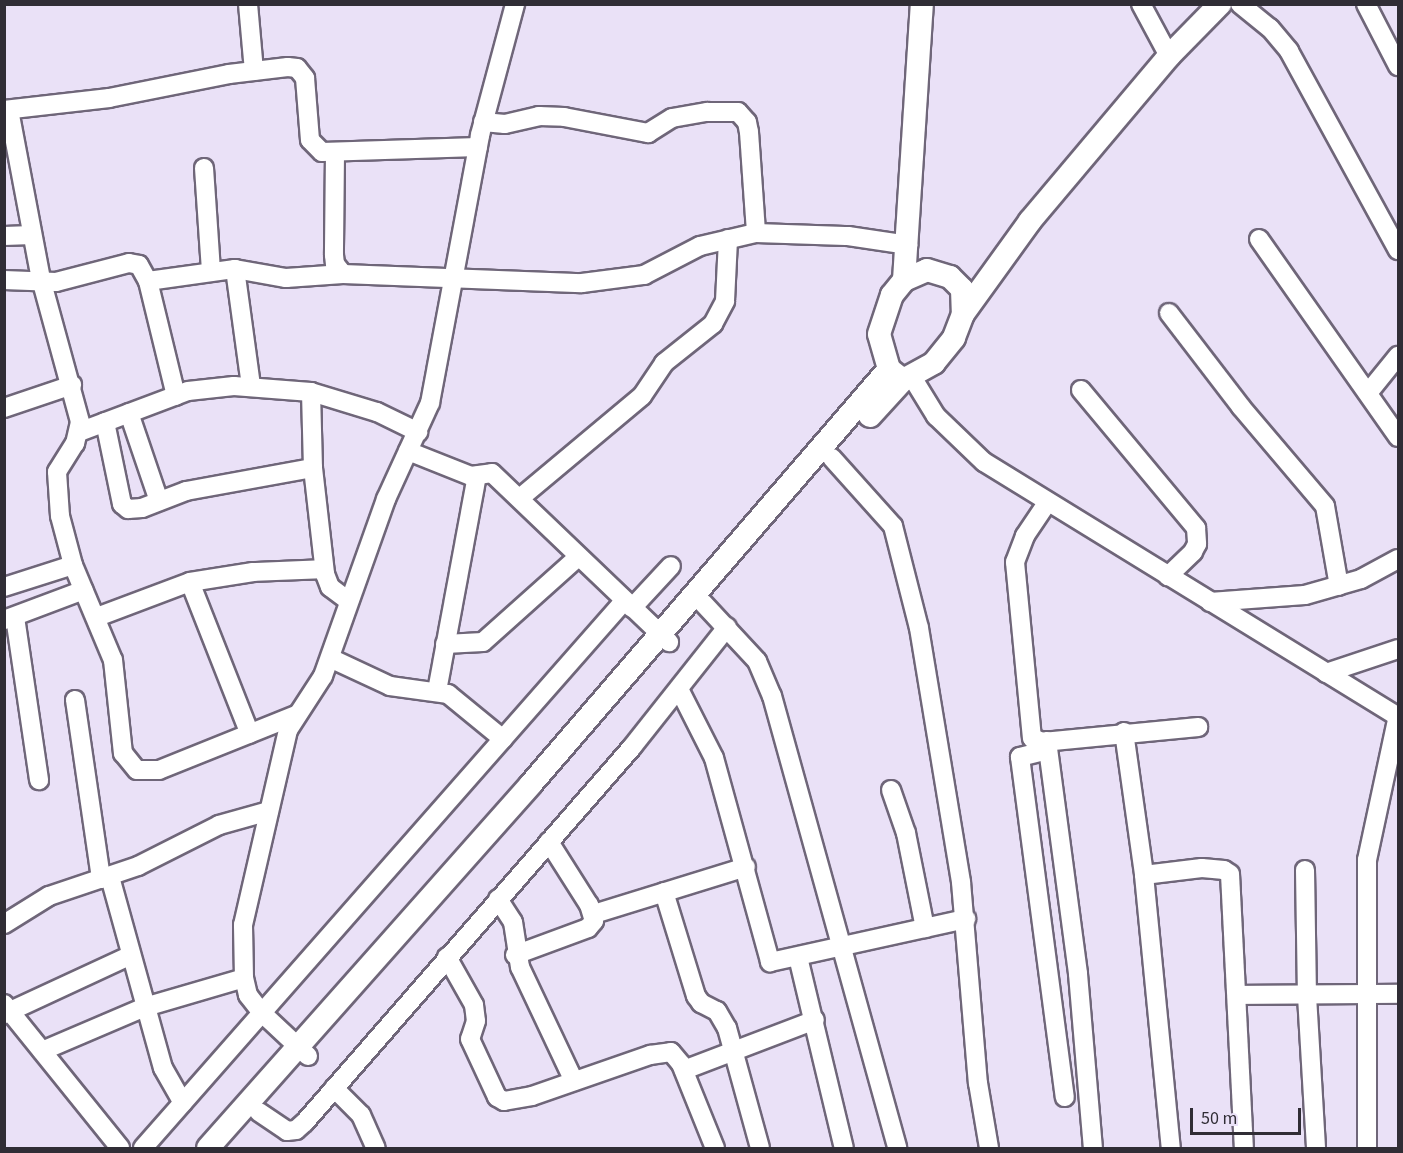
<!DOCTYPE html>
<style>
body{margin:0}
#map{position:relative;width:1403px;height:1153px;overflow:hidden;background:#eae1f7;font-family:"Source Sans 3",sans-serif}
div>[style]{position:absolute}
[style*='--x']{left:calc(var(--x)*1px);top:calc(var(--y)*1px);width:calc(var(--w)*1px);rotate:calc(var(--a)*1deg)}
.roads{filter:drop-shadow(2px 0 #6f6679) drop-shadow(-2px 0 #6f6679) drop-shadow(0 2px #6f6679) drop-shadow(0 -2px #6f6679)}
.minor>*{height:18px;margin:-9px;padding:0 9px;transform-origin:9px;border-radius:9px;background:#fff}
.major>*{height:22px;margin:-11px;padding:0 11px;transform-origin:11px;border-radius:11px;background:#fff}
span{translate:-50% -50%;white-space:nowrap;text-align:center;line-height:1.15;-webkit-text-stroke:4.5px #eae1f7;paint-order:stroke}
.frame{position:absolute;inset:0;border:6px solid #302d35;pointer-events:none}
.scale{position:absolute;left:1190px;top:1108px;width:111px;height:27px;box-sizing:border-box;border:3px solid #302d35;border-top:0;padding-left:8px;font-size:18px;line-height:21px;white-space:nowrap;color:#302d35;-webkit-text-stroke:4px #eae1f7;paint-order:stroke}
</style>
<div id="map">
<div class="roads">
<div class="minor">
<i style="--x:248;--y:4;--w:67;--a:84.9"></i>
<i style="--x:1141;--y:4;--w:59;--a:61.7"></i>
<i style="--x:1240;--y:4;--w:38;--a:39"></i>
<i style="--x:1270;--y:28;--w:30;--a:50"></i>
<i style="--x:1289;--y:51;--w:227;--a:61.3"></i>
<i style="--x:1366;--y:4;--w:70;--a:62.7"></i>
<i style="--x:4;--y:110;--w:106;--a:-6.5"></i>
<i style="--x:109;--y:98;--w:122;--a:-11.3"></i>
<i style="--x:229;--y:74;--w:59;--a:-6.8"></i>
<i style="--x:288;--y:67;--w:9;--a:6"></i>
<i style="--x:297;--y:68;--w:13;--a:51"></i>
<i style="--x:305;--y:78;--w:62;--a:85.4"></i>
<i style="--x:310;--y:140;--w:17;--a:45"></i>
<i style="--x:322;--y:152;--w:156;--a:-1.8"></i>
<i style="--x:9;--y:110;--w:172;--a:79.3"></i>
<i style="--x:41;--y:279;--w:148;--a:74.7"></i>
<i style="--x:80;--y:422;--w:22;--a:103"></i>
<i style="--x:75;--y:443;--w:34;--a:122"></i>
<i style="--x:57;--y:472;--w:44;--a:86.1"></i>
<i style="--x:60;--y:516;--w:51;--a:75.1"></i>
<i style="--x:73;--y:565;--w:103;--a:67.2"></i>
<i style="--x:113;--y:660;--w:94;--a:83.9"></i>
<i style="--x:123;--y:753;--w:22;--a:51"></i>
<i style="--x:137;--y:770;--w:22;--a:0"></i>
<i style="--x:159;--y:770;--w:148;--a:-21.9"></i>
<i style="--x:483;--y:122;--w:22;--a:5"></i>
<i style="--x:505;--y:124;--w:35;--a:-13"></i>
<i style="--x:539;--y:116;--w:25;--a:2"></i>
<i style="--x:564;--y:117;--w:86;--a:10.8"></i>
<i style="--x:648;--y:133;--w:28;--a:-32"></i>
<i style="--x:672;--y:118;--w:36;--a:-10"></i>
<i style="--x:707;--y:112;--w:31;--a:0"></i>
<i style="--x:738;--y:112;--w:13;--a:48"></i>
<i style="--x:747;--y:122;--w:10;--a:79"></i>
<i style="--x:749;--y:132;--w:101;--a:86"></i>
<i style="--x:335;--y:153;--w:102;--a:90.6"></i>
<i style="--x:334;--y:255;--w:9;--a:84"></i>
<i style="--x:335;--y:264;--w:13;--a:51"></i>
<i style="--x:343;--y:274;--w:239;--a:2.2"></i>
<i style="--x:582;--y:283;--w:63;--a:-7.4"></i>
<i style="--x:644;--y:275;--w:63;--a:-27.4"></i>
<i style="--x:700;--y:246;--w:57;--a:-13.1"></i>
<i style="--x:756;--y:233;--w:92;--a:1.9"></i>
<i style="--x:848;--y:236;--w:61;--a:8.5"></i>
<i style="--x:204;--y:168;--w:104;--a:86.1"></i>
<i style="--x:4;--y:236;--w:28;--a:-2"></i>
<i style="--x:1259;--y:239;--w:242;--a:54.9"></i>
<i style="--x:235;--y:269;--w:118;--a:82.2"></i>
<i style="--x:4;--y:280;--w:52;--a:2.2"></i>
<i style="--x:56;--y:282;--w:75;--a:-14.6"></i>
<i style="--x:129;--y:263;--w:10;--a:11"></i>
<i style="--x:139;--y:265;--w:18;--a:61"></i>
<i style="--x:148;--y:281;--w:118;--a:76.3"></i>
<i style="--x:148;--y:281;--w:88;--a:-7.9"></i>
<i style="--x:235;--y:269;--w:52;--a:10"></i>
<i style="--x:286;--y:278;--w:57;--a:-4"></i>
<i style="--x:1169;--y:313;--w:118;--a:52.5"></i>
<i style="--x:1241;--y:407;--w:130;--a:49.7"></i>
<i style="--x:1325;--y:506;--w:81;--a:80.1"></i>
<i style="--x:912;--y:377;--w:46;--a:58.4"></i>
<i style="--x:936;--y:416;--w:66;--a:43.8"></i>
<i style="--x:984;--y:462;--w:486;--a:31.6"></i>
<i style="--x:1081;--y:390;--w:180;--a:50.2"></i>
<i style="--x:1196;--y:528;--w:16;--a:86"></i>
<i style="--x:1197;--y:544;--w:9;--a:117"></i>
<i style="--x:1193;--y:552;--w:35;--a:136"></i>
<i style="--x:311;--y:392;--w:76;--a:88.5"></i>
<i style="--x:313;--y:468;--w:107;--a:83.5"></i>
<i style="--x:325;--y:574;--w:14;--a:69"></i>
<i style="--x:330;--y:587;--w:21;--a:37"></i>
<i style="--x:1368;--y:393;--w:48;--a:-51"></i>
<i style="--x:4;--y:408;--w:72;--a:-18.7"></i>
<i style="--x:129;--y:413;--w:93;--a:71.2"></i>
<i style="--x:105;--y:422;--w:84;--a:78.3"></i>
<i style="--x:122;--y:504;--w:8;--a:40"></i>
<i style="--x:128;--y:509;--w:14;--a:-4"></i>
<i style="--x:142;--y:508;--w:47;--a:-21.1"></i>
<i style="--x:186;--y:491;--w:129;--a:-10.3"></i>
<i style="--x:79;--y:432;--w:116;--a:-20.6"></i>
<i style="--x:188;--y:391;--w:46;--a:-6.2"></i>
<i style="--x:234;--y:386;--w:77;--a:4.5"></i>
<i style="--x:311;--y:392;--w:69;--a:16.9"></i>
<i style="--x:377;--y:412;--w:46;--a:26"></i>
<i style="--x:408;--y:451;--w:68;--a:21.6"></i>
<i style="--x:471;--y:476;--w:21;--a:-8"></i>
<i style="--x:492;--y:473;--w:245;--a:43.7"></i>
<i style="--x:832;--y:458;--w:91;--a:48.1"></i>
<i style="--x:893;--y:526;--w:105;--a:75.7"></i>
<i style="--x:919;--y:628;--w:257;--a:80.6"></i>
<i style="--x:961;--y:882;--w:202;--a:85.2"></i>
<i style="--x:978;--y:1083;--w:66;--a:80.4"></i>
<i style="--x:520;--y:498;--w:159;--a:-39.9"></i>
<i style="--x:642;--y:396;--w:40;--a:-56"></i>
<i style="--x:664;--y:363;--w:63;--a:-38.5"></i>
<i style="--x:713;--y:324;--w:26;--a:-62"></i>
<i style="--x:725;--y:301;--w:62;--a:-87.2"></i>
<i style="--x:1047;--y:503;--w:40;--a:124"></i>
<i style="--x:1025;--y:536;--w:28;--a:111"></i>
<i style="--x:1015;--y:562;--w:177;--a:84.5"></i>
<i style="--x:1032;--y:738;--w:12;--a:20"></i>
<i style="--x:1043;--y:742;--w:156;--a:-5.5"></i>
<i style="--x:190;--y:582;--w:163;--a:68.5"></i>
<i style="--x:4;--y:587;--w:72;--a:-17.7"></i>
<i style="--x:1210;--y:602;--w:95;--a:-4.2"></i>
<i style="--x:1305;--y:595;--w:58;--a:-15.9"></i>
<i style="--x:1361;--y:579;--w:42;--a:-28.4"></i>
<i style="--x:703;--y:603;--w:79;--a:47"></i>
<i style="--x:757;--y:661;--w:38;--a:67"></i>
<i style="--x:772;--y:696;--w:469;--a:74.5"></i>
<i style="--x:632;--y:608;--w:57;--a:-47.1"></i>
<i style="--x:15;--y:617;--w:165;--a:81.6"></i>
<i style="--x:97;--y:617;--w:99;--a:-20.6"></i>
<i style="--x:190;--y:582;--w:64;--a:-9"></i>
<i style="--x:253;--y:572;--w:71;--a:-2.4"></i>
<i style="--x:4;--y:620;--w:85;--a:-20.6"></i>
<i style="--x:445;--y:644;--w:38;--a:-3"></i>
<i style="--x:483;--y:642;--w:127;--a:-41.8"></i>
<i style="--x:330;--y:658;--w:66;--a:25"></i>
<i style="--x:390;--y:686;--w:59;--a:7.9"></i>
<i style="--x:448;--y:694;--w:71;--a:39.3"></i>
<i style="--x:1326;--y:673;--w:76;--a:-18.4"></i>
<i style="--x:679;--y:689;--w:77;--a:63.1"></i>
<i style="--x:714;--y:758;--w:212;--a:74.6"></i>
<i style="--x:770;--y:962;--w:201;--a:-12.4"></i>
<i style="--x:437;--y:691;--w:219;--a:-79.5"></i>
<i style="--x:75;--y:700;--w:181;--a:81.7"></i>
<i style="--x:1124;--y:732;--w:144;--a:82"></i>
<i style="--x:1144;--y:875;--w:274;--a:84.4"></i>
<i style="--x:1047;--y:741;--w:235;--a:82.4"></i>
<i style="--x:1078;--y:974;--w:175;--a:85.1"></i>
<i style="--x:1048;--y:750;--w:29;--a:166"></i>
<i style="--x:1020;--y:757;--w:343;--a:82.5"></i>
<i style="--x:891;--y:790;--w:46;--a:70.8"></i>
<i style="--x:906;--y:833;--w:97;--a:78.7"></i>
<i style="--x:1305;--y:870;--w:126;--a:89.1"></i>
<i style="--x:1307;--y:996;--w:152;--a:86.6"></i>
<i style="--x:1144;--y:875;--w:58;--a:-6.9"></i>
<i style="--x:1202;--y:868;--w:22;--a:5"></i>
<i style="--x:1224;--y:870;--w:7;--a:34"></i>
<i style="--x:1230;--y:874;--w:274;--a:87.1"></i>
<i style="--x:110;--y:877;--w:198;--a:74.5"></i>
<i style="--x:163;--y:1068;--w:40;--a:60.3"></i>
<i style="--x:664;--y:892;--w:109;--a:72.9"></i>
<i style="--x:696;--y:996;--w:9;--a:54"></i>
<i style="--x:701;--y:1003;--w:18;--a:27"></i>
<i style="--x:717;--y:1011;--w:20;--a:60"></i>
<i style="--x:727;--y:1028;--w:124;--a:74.6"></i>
<i style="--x:498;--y:899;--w:27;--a:57"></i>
<i style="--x:513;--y:922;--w:46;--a:81.2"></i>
<i style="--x:520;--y:967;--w:126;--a:64.7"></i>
<i style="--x:594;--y:914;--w:159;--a:-17.2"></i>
<i style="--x:4;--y:924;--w:53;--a:-31.9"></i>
<i style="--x:49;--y:896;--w:94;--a:-18.6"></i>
<i style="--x:138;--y:866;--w:91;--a:-26.8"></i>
<i style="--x:219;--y:825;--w:52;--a:-15.6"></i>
<i style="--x:515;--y:955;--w:78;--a:-20.3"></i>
<i style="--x:588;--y:928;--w:9;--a:-49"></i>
<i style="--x:594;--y:921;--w:17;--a:-107"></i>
<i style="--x:589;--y:905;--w:75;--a:-122.4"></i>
<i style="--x:447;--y:957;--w:55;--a:60.6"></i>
<i style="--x:474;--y:1005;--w:16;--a:83"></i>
<i style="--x:476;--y:1021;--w:19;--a:108"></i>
<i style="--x:470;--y:1039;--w:64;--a:65"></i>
<i style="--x:497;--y:1097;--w:8;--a:30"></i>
<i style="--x:504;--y:1101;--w:28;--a:-10"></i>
<i style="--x:532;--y:1096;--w:125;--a:-19.2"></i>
<i style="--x:650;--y:1055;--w:21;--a:-8"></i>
<i style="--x:671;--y:1052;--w:16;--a:50"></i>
<i style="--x:681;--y:1064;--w:91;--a:68"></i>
<i style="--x:798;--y:957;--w:196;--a:76.5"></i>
<i style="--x:1237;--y:995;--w:161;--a:-0.4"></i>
<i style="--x:4;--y:1004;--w:185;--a:51.1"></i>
<i style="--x:4;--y:1014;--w:140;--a:-24.9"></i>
<i style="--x:42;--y:1051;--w:112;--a:-23.1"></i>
<i style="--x:145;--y:1007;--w:103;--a:-16.3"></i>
<i style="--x:308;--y:1056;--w:63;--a:-136.9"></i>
<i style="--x:262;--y:1013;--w:23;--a:-128"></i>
<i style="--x:248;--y:995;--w:17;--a:-103"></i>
<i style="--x:244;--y:978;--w:53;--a:-91.1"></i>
<i style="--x:243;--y:925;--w:200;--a:-77"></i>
<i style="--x:288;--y:730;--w:64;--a:-57.1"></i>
<i style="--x:323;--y:676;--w:188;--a:-70.4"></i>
<i style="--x:386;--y:499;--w:106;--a:-65.4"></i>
<i style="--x:430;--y:403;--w:273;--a:-79.4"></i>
<i style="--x:480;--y:135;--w:136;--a:-75"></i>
<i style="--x:684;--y:1070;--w:140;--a:-20.9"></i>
<i style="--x:334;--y:1088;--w:38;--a:45"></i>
<i style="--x:361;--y:1115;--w:36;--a:66"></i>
<i style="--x:259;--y:1112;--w:34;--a:34"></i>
<i style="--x:287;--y:1131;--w:9;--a:-6"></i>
<i style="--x:296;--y:1130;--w:12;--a:-42"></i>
<i style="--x:305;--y:1122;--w:498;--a:-48.9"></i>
<i style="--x:632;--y:747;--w:153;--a:-51.6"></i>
<i style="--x:143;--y:1148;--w:728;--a:-48.67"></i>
<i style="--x:1367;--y:1148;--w:288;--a:-90"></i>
<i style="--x:1367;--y:860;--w:147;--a:-77.9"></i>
</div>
<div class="major">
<i style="--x:927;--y:270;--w:24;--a:17"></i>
<i style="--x:950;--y:277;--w:17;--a:45"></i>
<i style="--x:962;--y:289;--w:25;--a:88"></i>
<i style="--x:963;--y:314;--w:26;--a:111"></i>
<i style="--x:954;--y:338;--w:32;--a:129"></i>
<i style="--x:934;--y:363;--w:35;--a:151"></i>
<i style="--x:903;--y:380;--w:18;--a:-142"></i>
<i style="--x:889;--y:369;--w:36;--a:-106"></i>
<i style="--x:879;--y:334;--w:41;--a:-71.6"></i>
<i style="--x:892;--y:295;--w:19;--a:-51"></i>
<i style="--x:904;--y:280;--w:25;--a:-23"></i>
<i style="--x:904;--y:280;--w:277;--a:-86.3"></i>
<i style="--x:963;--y:314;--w:115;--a:-54.2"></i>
<i style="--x:1030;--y:221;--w:216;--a:-49.9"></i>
<i style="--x:1169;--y:56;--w:73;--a:-45.6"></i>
<i style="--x:870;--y:416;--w:49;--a:-47.5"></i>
<i style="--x:208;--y:1148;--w:487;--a:-48.4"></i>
<i style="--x:531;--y:784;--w:548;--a:-49.22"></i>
</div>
</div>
<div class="frame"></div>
<div class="scale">50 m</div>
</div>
